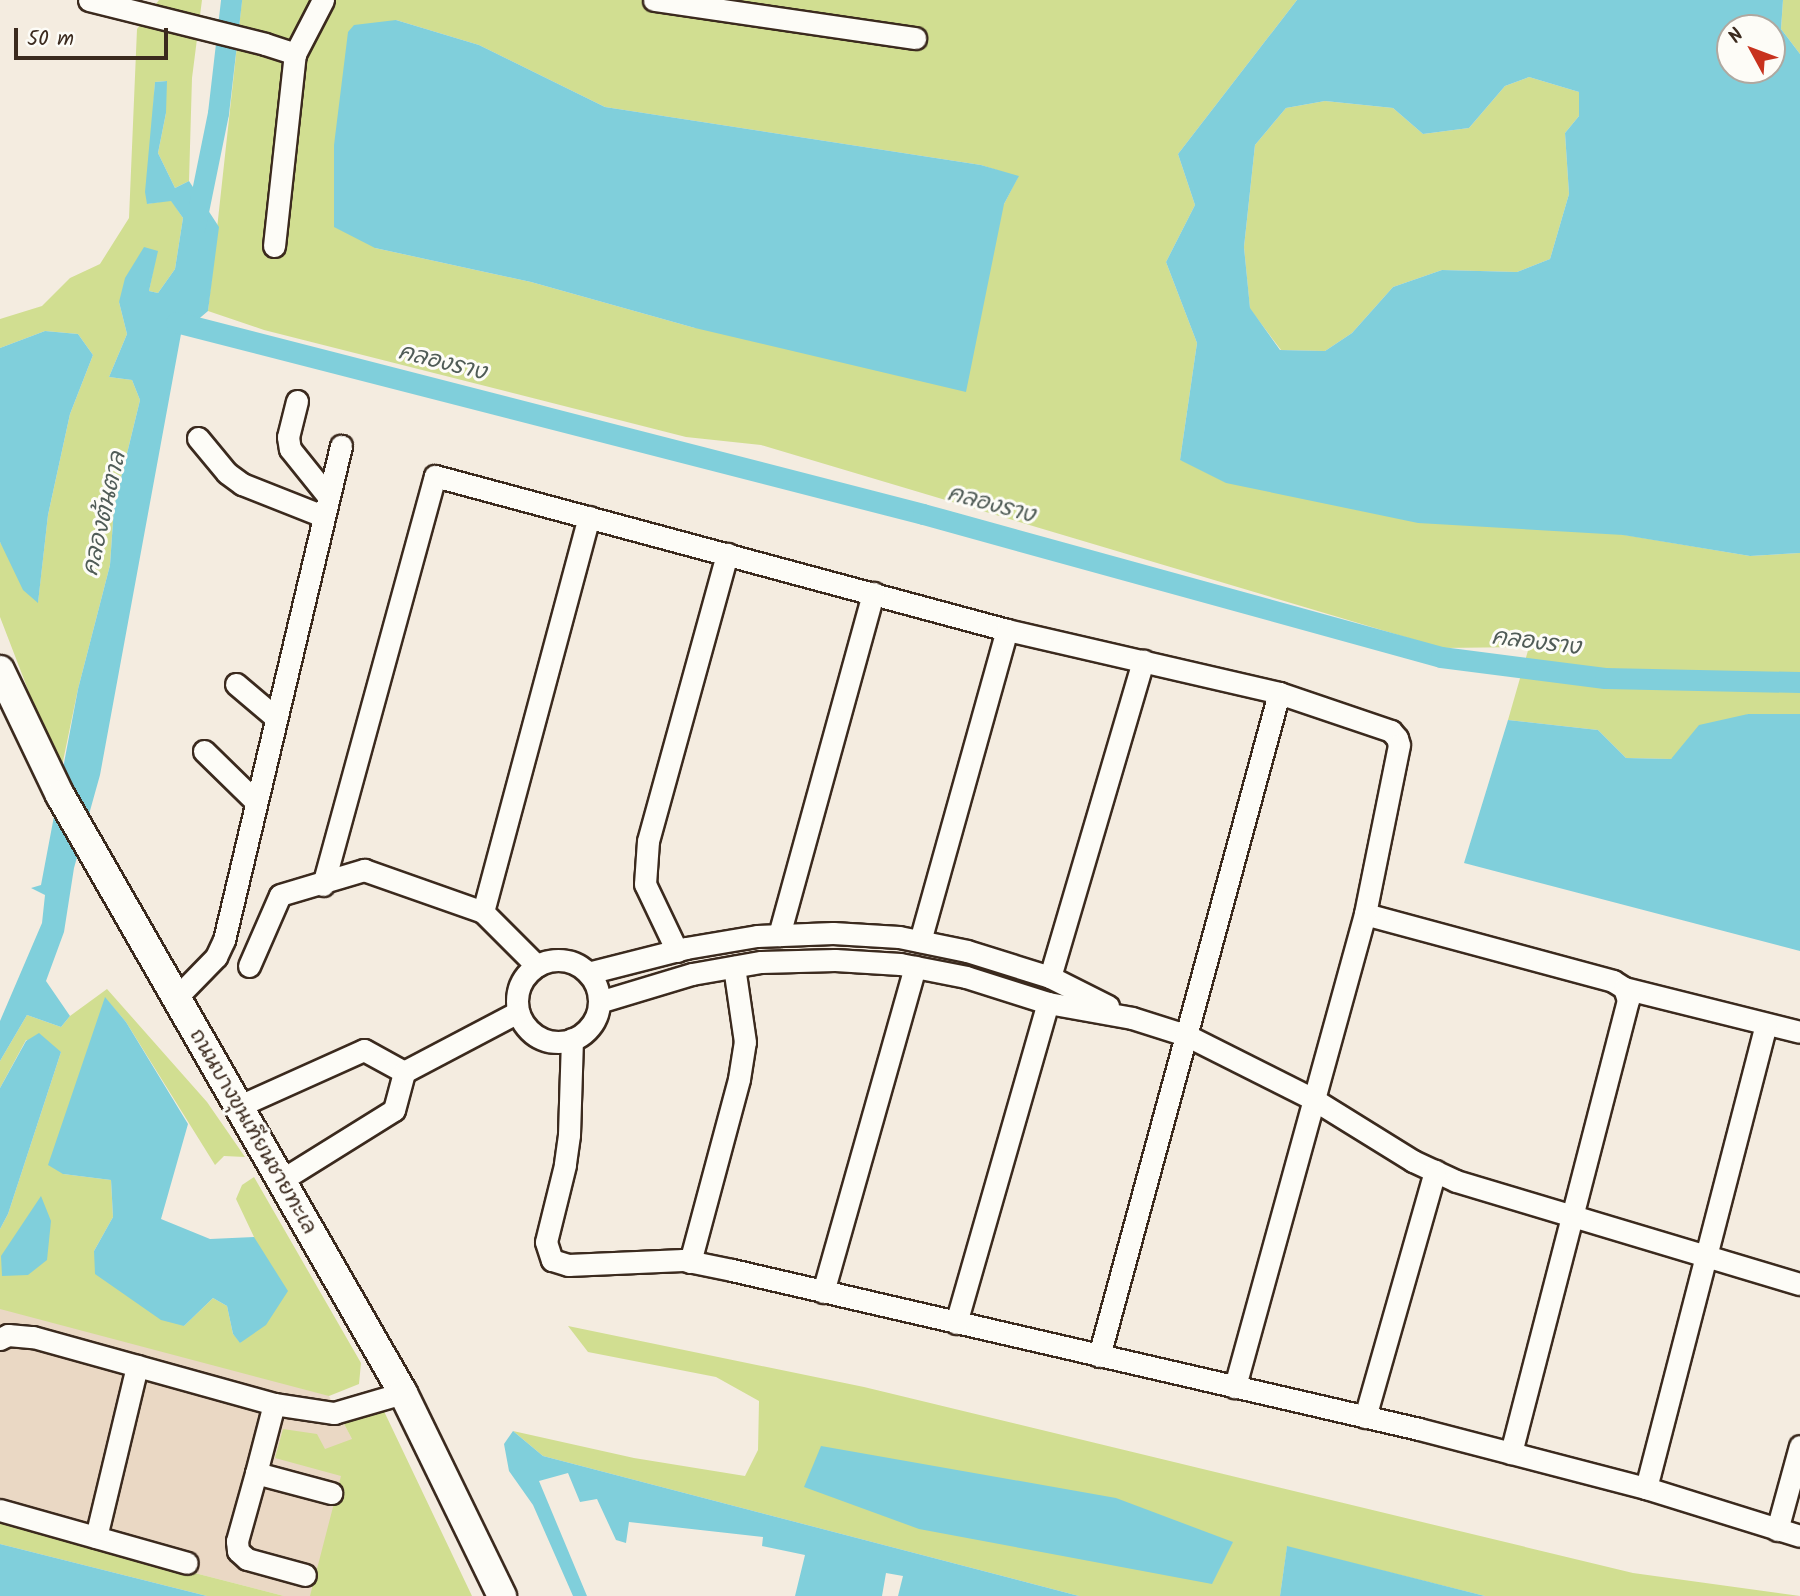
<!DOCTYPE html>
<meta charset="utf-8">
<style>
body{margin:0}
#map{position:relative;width:1800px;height:1596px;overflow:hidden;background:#f4ece0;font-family:Kalam,"Playpen Sans Thai",sans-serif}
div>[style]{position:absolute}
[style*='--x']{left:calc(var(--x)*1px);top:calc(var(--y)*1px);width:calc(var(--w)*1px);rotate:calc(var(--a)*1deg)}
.built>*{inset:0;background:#ead8c4}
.green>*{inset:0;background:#d1de91}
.water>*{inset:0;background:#80cfdb}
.canal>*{height:21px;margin:-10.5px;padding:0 10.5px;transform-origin:10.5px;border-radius:10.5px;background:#80cfdb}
.roads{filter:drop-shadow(2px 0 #3b2a1e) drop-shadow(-2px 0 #3b2a1e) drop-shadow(0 2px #3b2a1e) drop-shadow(0 -2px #3b2a1e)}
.minor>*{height:21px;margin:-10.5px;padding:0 10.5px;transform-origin:10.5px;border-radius:10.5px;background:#fdfcf7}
.minor>.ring{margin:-10.5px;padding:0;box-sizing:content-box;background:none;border:21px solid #fdfcf7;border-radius:50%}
.major>*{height:28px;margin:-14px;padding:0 14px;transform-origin:14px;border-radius:14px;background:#fdfcf7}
span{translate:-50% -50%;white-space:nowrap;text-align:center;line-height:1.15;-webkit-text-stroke:6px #fdfcf7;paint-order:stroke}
.street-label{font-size:21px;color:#3b2a1e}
.water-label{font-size:23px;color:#505c57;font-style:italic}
.north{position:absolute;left:1716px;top:14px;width:70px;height:70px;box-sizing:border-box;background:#fdfcf7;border:2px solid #afa8a0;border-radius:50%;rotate:311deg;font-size:19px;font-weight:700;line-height:28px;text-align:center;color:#3b2a1e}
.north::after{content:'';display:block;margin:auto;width:24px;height:32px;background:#c8321e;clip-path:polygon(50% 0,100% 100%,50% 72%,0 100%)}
.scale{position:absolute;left:14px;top:28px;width:154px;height:32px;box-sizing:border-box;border:4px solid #3b2a1e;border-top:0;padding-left:9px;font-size:21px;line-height:24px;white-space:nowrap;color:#3b2a1e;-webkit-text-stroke:5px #fdfcf7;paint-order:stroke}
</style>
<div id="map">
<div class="built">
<i style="clip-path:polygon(0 1308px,323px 1385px,437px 1596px,284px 1596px,0 1523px)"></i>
</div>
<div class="green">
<i style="clip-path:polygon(159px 0,202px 0,192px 78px,189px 181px,175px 188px,158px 153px,166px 113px,166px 81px,155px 82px,147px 204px,171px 200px,183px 218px,175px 269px,158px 293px,149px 291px,157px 251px,119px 302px,127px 334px,109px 377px,132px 380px,140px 400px,114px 507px,110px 565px,78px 689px,62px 766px,50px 747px,0 617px,0 542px,38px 602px,48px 515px,70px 414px,93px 355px,78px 334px,45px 331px,0 348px,0 319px,42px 306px,70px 278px,100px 264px,129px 218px,137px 29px)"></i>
<i style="clip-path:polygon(evenodd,242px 0,1297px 0,1178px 154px,1195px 205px,1166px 262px,1197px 343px,1180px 460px,1750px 556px,1800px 553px,1800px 714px,1748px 714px,1671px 759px,1626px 758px,1598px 730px,1508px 720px,1529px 647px,1442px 648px,761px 445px,686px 437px,264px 330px,208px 311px,242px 0,396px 20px,479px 45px,605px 107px,981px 165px,1018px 177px,1004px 204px,695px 328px,531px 282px,375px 248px,396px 20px)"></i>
<i style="clip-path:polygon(1783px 0,1800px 0,1800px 54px,1781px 29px)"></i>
<i style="clip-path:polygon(1529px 77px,1579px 92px,1579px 116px,1565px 133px,1569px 194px,1550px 259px,1517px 272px,1442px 270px,1393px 287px,1352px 333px,1325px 351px,1281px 350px,1250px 309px,1244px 247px,1255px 145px,1286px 108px,1325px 101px,1393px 108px,1423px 134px,1469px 128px,1505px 86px)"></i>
<i style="clip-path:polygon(107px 989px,207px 1102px,245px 1157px,224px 1156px,215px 1165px,126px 1022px,105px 998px,63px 1174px,111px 1180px,113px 1217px,94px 1251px,184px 1326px,213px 1298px,227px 1306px,233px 1334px,241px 1343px,254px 1237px,236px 1199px,242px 1185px,254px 1177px,361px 1363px,359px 1384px,329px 1396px,0 1309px,0 1229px,8px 1214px,61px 1052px,26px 1040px,0 1088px,0 1061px,27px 1015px,61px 1027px,70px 1016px)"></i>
<i style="clip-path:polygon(568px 1326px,864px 1387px,1633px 1573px,1800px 1596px,1485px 1596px,1287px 1547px,1280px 1596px,1079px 1596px,543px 1456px,513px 1431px,634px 1458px,745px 1476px,758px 1450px,759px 1401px,716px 1377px,588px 1352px)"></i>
<i style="clip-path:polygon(382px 1407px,472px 1596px,310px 1596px,341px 1476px,275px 1458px,283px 1429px,317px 1434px,325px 1449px,352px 1439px,343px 1422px)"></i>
<i style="clip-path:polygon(0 1523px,284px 1596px,207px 1596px,0 1544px)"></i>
</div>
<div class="water">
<i style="clip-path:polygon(evenodd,1297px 0,1783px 0,1781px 29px,1800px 54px,1800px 553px,1750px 556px,1623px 535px,1418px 523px,1226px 483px,1180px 460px,1197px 343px,1166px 262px,1195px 205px,1178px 154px,1297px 0,1730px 28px,1772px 28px,1772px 70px,1730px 70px,1730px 28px,1297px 0,1529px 77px,1579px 92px,1579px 116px,1565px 133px,1569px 194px,1550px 259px,1517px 272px,1442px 270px,1393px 287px,1352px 333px,1325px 351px,1280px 350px,1250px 308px,1244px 247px,1255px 145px,1286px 108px,1325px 101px,1393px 108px,1423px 134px,1469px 128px,1505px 86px,1529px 77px)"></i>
<i style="clip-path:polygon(396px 20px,479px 45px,605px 107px,981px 165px,1019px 176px,1004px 204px,966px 392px,695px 328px,531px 282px,375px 248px,334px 227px,334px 145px,348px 32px,354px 25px)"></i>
<i style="clip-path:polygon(167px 81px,166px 113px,158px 153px,175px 188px,189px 181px,219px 227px,208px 311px,181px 334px,100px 775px,74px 868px,64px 932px,46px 981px,70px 1016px,61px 1027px,27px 1015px,0 1061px,0 1021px,42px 923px,45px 895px,31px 888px,41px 885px,78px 689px,110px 565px,114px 507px,140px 400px,132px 380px,109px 377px,127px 334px,119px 302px,125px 278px,144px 247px,158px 251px,149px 291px,158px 293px,175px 269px,183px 218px,171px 201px,147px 204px,145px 192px,155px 82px)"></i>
<i style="clip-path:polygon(45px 331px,78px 334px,93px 355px,70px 414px,48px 515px,38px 603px,23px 590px,0 542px,0 348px)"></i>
<i style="clip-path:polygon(1748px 714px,1800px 714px,1800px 951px,1464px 863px,1508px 720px,1598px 730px,1626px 758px,1671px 759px,1699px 725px)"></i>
<i style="clip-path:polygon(105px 997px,126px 1022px,188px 1124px,161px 1219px,210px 1239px,254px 1237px,288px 1291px,266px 1325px,240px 1343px,233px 1334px,227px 1306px,213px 1298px,184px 1326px,161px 1320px,95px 1274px,94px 1251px,113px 1217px,111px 1180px,63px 1174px,48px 1165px)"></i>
<i style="clip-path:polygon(39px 1033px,61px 1052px,8px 1214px,0 1229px,0 1088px,26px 1041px)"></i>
<i style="clip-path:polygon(41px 1196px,51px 1221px,47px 1260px,28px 1275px,2px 1276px,1px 1256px)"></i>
<i style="clip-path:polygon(513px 1431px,543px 1456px,1079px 1596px,898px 1596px,903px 1576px,886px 1573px,882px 1596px,795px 1596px,805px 1555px,762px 1546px,763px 1537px,629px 1522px,626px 1543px,616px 1540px,597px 1499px,580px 1502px,568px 1473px,539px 1481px,587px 1596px,573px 1596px,533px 1505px,509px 1471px,504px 1444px)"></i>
<i style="clip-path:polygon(821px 1446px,1116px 1498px,1233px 1542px,1212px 1584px,919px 1529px,804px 1487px)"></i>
<i style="clip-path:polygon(0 1544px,207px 1596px,0 1596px)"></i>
<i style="clip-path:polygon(1287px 1546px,1485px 1596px,1280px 1596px)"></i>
</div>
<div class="canal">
<i style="--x:195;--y:226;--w:115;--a:-78.5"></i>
<i style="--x:218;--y:113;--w:114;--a:-83.4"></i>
<i style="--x:176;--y:322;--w:771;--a:14.41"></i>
<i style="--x:923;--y:514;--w:537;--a:15.43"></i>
<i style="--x:1441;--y:657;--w:165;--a:7.3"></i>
<i style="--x:1605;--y:678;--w:195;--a:1.2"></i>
</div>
<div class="roads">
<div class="minor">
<i style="--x:89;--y:0;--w:181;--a:14"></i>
<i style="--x:265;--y:44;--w:32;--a:18"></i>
<i style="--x:295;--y:54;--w:61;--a:-62.6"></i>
<i style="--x:654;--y:0;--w:264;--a:8.3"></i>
<i style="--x:274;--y:246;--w:193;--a:-83.8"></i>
<i style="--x:297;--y:401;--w:37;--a:104"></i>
<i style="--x:288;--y:437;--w:12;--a:81"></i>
<i style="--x:290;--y:449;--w:59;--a:51.2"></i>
<i style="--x:198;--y:438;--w:45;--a:50.4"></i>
<i style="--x:227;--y:473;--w:19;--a:36"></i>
<i style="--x:242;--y:484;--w:87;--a:21.6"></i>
<i style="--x:236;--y:684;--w:51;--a:40.2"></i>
<i style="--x:204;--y:751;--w:73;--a:44.4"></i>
<i style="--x:323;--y:885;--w:424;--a:-74.7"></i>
<i style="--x:435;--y:476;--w:592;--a:15.07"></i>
<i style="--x:483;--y:912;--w:409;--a:-75"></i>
<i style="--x:1365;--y:914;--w:257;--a:15.1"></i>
<i style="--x:1613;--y:981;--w:13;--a:32"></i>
<i style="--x:1624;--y:988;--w:13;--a:72"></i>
<i style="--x:1628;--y:1000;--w:468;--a:104.5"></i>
<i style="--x:779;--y:935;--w:355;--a:-74.6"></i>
<i style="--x:920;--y:941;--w:323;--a:-74.4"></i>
<i style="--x:1007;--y:630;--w:279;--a:13"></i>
<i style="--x:1279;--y:693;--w:118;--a:18.7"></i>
<i style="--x:1391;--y:731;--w:9;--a:49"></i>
<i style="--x:1397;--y:738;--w:7;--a:74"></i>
<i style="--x:1399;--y:745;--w:172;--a:101.4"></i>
<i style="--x:1365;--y:914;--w:491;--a:105.4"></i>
<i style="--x:677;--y:951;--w:74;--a:-115.5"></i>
<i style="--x:645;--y:884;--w:43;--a:-86"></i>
<i style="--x:648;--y:841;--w:298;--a:-74.6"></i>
<i class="ring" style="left:517px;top:960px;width:61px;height:61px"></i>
<i style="--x:249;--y:966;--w:77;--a:-66.4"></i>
<i style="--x:280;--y:895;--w:88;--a:-16.6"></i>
<i style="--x:364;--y:870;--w:126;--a:19.4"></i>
<i style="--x:483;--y:912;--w:76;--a:45"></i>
<i style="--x:588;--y:973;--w:101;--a:-14.3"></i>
<i style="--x:686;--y:948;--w:72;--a:-9.6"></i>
<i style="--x:757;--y:936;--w:76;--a:-2.3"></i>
<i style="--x:833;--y:933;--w:66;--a:3.5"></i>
<i style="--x:899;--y:937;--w:69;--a:11.6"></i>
<i style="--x:967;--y:951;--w:87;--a:17.4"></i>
<i style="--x:1050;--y:977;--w:65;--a:26.6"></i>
<i style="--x:1050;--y:977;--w:330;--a:-73.6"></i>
<i style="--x:1624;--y:988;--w:181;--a:14"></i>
<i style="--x:175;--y:999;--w:59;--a:-45.7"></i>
<i style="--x:216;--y:957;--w:19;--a:-65"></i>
<i style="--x:224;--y:940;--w:508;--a:-76.68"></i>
<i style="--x:599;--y:1002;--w:97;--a:-16.8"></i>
<i style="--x:692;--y:974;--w:70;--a:-9.9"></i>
<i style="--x:761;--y:962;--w:74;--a:-1.5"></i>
<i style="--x:835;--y:960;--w:65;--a:3.5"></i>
<i style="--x:900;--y:964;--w:67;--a:11.1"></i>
<i style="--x:966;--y:977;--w:86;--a:17.6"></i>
<i style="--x:1048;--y:1003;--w:85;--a:10.1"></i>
<i style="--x:1132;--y:1018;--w:57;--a:17.5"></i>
<i style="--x:1186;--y:1035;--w:142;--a:26.7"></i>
<i style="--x:1313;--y:1099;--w:118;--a:31.8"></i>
<i style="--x:1413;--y:1161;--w:47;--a:24.9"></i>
<i style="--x:1456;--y:1181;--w:359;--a:16.7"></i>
<i style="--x:572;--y:1039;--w:96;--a:91.8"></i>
<i style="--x:569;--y:1135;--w:30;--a:98"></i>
<i style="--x:565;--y:1165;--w:79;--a:103.9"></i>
<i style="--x:546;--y:1242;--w:19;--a:72"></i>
<i style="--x:552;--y:1260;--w:17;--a:17"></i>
<i style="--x:568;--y:1265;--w:115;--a:-2.5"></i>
<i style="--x:683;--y:1260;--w:50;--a:11.5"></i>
<i style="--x:732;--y:1270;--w:705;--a:13.03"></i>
<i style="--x:1419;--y:1429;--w:235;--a:14.6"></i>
<i style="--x:1646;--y:1488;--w:161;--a:17.3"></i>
<i style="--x:237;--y:1107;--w:139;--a:-24.2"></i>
<i style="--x:364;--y:1050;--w:46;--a:28.8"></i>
<i style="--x:280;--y:1181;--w:134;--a:-31.9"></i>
<i style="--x:394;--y:1110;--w:39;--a:-75"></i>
<i style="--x:404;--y:1072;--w:129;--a:-27.8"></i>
<i style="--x:690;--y:1262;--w:189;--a:-75"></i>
<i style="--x:739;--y:1079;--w:37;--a:-81"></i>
<i style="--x:745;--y:1042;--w:76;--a:-98.3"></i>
<i style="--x:823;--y:1292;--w:338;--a:-74.2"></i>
<i style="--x:956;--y:1323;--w:333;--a:-74"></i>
<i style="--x:0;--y:1339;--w:9;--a:-27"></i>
<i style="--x:8;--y:1335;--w:25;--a:5"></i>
<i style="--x:33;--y:1337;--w:250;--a:15.5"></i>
<i style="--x:274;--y:1404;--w:61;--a:8.5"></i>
<i style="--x:334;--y:1413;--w:72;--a:-16.2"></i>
<i style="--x:1099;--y:1356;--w:687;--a:-74.81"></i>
<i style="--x:274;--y:1404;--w:71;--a:104.6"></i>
<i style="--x:256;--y:1473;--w:78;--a:14.9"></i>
<i style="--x:1365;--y:1417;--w:256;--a:-74.1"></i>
<i style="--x:256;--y:1473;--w:71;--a:105.6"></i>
<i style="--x:237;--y:1541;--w:10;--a:84"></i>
<i style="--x:238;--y:1551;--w:12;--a:42"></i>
<i style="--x:247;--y:1559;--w:60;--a:15.4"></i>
<i style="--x:1646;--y:1488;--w:479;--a:-75.5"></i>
<i style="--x:0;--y:1510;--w:194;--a:15.8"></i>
<i style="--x:1777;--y:1530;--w:87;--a:-74.7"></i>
<i style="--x:96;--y:1537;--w:176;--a:-76.5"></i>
</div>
<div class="major">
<i style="--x:0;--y:670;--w:139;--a:64.4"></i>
<i style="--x:60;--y:795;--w:689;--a:60.16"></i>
<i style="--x:403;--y:1393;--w:226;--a:64"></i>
</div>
</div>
<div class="street-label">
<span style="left:252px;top:1132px;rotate:60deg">ถนนบางขุนเทียนชายทะเล</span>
</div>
<div class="water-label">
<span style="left:442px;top:363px;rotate:14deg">คลองราง</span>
<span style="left:991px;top:505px;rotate:15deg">คลองราง</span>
<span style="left:105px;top:514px;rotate:-77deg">คลองต้นตาล</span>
<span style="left:1536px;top:643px;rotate:7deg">คลองราง</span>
</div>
<div class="north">N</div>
<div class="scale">50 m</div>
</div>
